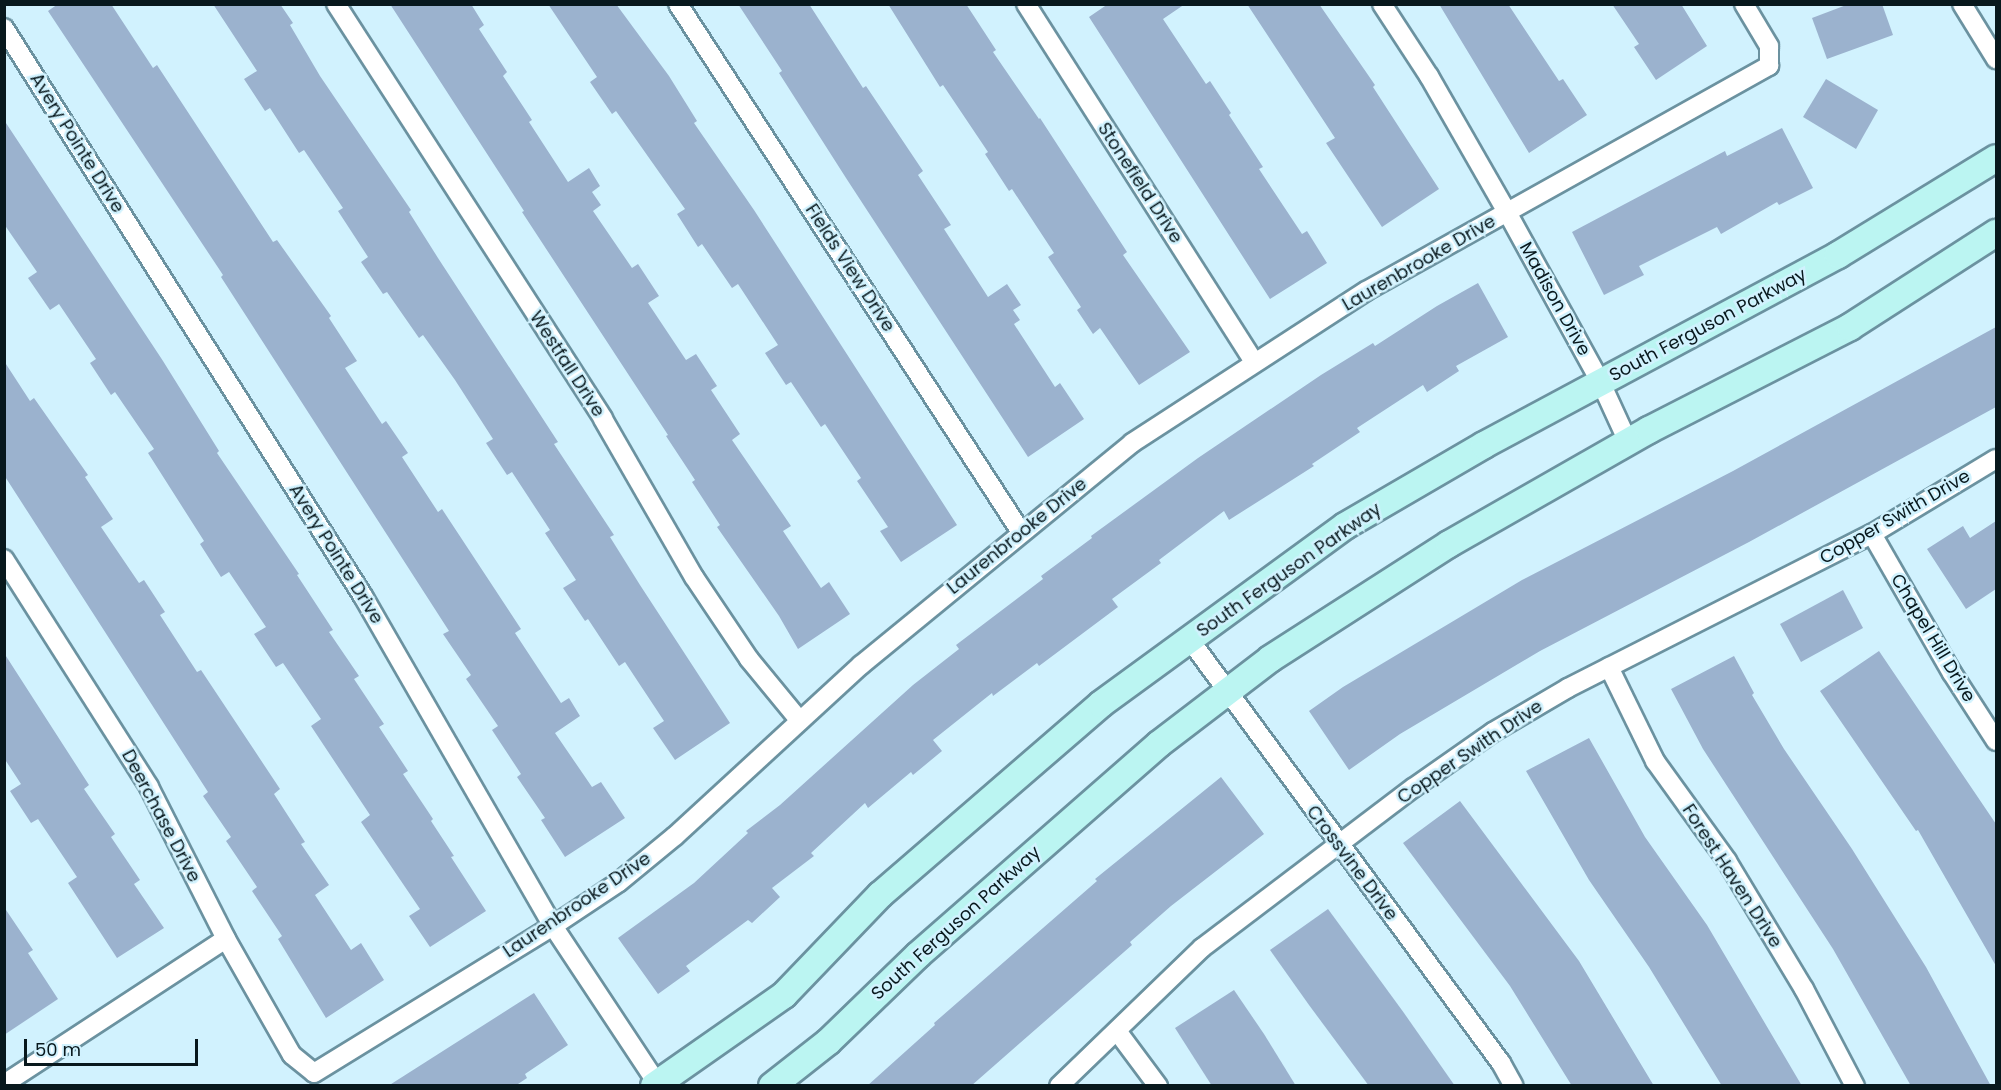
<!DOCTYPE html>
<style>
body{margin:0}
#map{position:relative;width:2001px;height:1090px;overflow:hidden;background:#d1f2fe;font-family:Poppins,sans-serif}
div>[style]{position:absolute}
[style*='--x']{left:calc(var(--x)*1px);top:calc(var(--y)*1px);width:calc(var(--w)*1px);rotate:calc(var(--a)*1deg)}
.building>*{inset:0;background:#9bb2ce}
.roads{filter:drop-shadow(2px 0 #6b92a0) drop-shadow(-2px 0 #6b92a0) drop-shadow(0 2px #6b92a0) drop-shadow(0 -2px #6b92a0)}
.street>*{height:18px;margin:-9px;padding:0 9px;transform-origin:9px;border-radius:9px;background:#fff}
.secondary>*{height:26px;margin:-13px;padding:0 13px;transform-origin:13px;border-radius:13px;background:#bbf5f2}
span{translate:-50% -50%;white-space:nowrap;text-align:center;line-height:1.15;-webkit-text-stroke:5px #d1f2fe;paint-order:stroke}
.street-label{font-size:18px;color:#08181d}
.frame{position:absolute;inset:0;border:6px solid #08181d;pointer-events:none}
.scale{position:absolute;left:24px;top:1039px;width:174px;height:27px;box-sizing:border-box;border:3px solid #08181d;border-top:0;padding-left:8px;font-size:18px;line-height:21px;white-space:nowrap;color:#08181d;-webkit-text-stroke:4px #d1f2fe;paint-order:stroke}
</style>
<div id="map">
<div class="building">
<i style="clip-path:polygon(58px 4px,111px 4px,153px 68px,157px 65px,273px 242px,277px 240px,331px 316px,329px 318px,357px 361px,345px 368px,382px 424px,386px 421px,408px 453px,402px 457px,438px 512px,442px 509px,521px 629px,515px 633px,561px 703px,569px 698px,580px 716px,555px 733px,592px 787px,601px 782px,625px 818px,565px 857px,541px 820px,545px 818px,517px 777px,521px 774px,492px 730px,498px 726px,466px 679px,471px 675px,443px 634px,449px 631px,221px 277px,223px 275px,48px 11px)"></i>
<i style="clip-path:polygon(213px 4px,280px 4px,293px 23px,290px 25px,320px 76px,411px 210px,409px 212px,438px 258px,558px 442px,554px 444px,614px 535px,610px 537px,640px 585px,730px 723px,675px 760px,653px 728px,664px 721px,625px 662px,619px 666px,588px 619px,585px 621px,563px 588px,576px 580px,545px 533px,550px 530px,512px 472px,507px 475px,486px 443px,493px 439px,455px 380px,423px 335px,419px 338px,387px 292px,383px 294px,361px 262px,368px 257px,338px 211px,343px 208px,304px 150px,299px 153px,270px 108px,265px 111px,244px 79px,257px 71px)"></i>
<i style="clip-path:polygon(390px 4px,471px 4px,484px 25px,479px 29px,507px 72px,503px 76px,532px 120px,529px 122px,568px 182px,589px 168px,600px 186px,592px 192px,601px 205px,593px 211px,632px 268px,638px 264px,659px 296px,648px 303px,686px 360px,696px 354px,717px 386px,711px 390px,740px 434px,732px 440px,791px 526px,783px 531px,821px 588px,829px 582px,850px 614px,798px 649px,779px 616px,717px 527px,720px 525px,692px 482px,695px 480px,666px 436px,668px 435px,522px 212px,524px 211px)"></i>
<i style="clip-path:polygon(548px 4px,616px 4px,669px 76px,697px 121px,694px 123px,754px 210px,957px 525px,901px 562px,880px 531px,888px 527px,857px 481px,861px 478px,825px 424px,821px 427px,791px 382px,786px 385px,765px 353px,778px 345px,738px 284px,732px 288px,702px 244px,698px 247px,677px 214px,685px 209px,616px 111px,612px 114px,590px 82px,597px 77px)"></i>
<i style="clip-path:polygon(738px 4px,809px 4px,863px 88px,866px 86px,923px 171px,918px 175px,951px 225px,944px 229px,988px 297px,1007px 284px,1021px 305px,1013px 310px,1020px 320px,1014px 324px,1055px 387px,1060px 383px,1084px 419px,1028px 457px,846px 178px,779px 73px,782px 71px)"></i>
<i style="clip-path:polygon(888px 4px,966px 4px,996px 50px,993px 52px,1039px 119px,1040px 118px,1127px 252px,1123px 255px,1190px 352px,1139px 385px,1100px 328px,1093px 334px,1077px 310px,1081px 307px,1048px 257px,1054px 253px,1012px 189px,1009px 191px,985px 154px,988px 152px,943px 85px,940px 87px)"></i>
<i style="clip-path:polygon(1108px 4px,1185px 4px,1163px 19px,1206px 84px,1210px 81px,1231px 113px,1229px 115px,1263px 167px,1259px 169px,1302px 234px,1307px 231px,1327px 263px,1270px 299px,1089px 17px)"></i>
<i style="clip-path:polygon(1247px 4px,1319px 4px,1375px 85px,1373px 87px,1439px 189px,1382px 227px,1326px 143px,1335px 138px)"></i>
<i style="clip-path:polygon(1439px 4px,1508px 4px,1559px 81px,1563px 79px,1587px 115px,1529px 153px)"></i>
<i style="clip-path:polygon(1612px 4px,1681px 4px,1707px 46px,1656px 80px,1634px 47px,1639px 44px)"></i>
<i style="clip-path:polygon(1849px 4px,1882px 4px,1893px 35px,1827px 59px,1812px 18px)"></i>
<i style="clip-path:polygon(1826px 79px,1878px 110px,1856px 149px,1803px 117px)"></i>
<i style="clip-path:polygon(4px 120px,163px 361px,219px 451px,217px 453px,299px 574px,297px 575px,333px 630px,329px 632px,359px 676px,354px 679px,384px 724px,379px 727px,408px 771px,403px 774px,433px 819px,431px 821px,454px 856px,451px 857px,486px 911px,430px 947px,409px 916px,420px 909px,361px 822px,370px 815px,311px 726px,321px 719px,283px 663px,276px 667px,254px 634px,266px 627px,229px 572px,221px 577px,200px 544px,204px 541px,148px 453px,154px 449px,115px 392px,111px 395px,90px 363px,96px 359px,59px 304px,50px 310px,28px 278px,37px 272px,4px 224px)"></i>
<i style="clip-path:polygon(1782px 128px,1813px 188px,1779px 205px,1777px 202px,1721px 234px,1717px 227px,1639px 266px,1644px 275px,1604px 295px,1572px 232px,1725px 151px,1727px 156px)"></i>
<i style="clip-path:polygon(1478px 283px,1508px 337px,1456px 366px,1459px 371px,1427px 392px,1423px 385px,1357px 428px,1360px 432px,1312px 464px,1314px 466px,1229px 520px,1224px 511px,1159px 560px,1161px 563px,1112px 599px,1118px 607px,1039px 666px,1037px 663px,993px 696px,992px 693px,933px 740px,942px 751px,913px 775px,911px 772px,868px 808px,865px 803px,811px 853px,814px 856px,772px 888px,780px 897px,752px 923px,748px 920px,686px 966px,690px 971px,658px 994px,618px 938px,694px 883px,748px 833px,746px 831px,780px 805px,913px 685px,959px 649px,956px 645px,1043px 579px,1041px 576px,1092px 538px,1091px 536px,1198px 458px,1321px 375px,1373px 343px,1375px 346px,1437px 306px)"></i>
<i style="clip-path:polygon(1996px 327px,1996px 407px,1749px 542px,1540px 651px,1400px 734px,1349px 770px,1309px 711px,1343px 687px,1522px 580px,1733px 471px)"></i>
<i style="clip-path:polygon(4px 361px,30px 401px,34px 398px,88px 475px,85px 477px,113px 519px,101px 527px,139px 583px,144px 580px,165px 612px,160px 615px,197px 672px,201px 670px,280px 789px,274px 794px,305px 842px,301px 844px,329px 885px,315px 895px,351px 950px,361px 943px,384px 980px,326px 1018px,278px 939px,282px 936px,252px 891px,257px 887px,226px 841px,231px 837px,203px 796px,208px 792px,4px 475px)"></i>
<i style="clip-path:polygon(1996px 521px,1996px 589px,1966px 609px,1927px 549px,1963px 526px,1970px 538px)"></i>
<i style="clip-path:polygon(1843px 590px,1863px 628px,1801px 662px,1780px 624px)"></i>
<i style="clip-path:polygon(1879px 651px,1996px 824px,1996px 966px,1918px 830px,1916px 831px,1820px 691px)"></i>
<i style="clip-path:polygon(4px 653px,89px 785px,84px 789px,115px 834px,111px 837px,140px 880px,134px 884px,164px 928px,117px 958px,68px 883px,77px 877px,38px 819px,31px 823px,10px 791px,21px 784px,4px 758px)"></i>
<i style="clip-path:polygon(1734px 656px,1754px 693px,1752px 695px,1784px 749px,1852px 849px,1926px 967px,1991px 1086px,1911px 1086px,1833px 949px,1703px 749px,1671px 689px)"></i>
<i style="clip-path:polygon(1589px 738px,1645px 837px,1707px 925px,1802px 1086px,1722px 1086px,1649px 967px,1589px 880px,1526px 771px)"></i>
<i style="clip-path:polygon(1221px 777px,1264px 834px,1171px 906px,1130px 942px,1132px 945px,971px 1086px,867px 1086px,935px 1025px,934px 1023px,1097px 881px,1095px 879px)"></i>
<i style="clip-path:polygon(1460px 801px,1579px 961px,1654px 1086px,1572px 1086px,1510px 986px,1403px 843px)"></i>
<i style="clip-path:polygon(4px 907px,33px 950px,28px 953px,58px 999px,4px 1035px)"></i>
<i style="clip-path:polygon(1328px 909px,1404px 1013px,1455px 1086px,1369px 1086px,1309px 1005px,1270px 950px)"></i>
<i style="clip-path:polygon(1234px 990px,1264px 1034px,1296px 1086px,1212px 1086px,1175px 1028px)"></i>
<i style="clip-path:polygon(534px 993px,568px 1045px,525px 1074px,527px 1078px,515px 1086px,388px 1086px)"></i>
</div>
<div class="roads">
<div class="street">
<i style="--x:336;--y:4;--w:493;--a:57.2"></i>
<i style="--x:603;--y:419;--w:182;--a:60.1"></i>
<i style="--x:694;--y:577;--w:99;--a:56.1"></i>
<i style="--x:749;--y:659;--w:80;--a:50.6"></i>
<i style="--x:678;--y:4;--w:630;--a:56.99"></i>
<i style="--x:1026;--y:4;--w:424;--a:57.5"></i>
<i style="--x:1382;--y:4;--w:86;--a:56.9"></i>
<i style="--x:1429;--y:76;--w:157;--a:60.2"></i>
<i style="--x:1507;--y:212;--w:195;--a:61.2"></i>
<i style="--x:1601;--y:383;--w:65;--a:65.4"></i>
<i style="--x:1962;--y:4;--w:65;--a:58.3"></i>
<i style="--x:4;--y:28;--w:672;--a:57.71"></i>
<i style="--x:363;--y:596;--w:381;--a:60.1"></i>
<i style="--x:553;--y:926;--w:192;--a:56.5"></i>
<i style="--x:1872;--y:534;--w:160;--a:60.1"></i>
<i style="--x:1952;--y:673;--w:81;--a:57.1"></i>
<i style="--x:4;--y:559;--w:270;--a:57.5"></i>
<i style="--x:149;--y:787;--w:170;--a:63.1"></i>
<i style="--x:226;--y:939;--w:133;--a:60.4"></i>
<i style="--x:292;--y:1055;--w:28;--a:39"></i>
<i style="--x:314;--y:1073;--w:281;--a:-31.6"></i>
<i style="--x:553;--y:926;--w:79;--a:-33.7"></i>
<i style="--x:619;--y:882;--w:72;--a:-39.4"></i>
<i style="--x:675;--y:836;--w:253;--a:-42.6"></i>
<i style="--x:861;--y:665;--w:350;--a:-39.3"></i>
<i style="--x:1132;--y:443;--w:279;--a:-33"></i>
<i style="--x:1366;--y:291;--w:462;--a:-29.2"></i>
<i style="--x:1769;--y:66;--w:20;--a:-90"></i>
<i style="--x:1769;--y:46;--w:49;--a:-120.8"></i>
<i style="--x:1190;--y:640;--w:525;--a:53.68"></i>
<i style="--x:1501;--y:1063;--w:26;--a:61"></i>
<i style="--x:1609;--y:667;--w:105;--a:63.9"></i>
<i style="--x:1655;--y:761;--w:123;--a:54.2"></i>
<i style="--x:1727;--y:861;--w:149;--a:59"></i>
<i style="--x:1804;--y:989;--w:110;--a:62.3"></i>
<i style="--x:1117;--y:1031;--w:69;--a:53.3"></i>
<i style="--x:4;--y:1084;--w:265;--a:-33.2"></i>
<i style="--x:1059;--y:1086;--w:199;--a:-44"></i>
<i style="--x:1202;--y:948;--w:265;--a:-37.2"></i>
<i style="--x:1413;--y:788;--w:98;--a:-35"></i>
<i style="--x:1493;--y:732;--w:87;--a:-30.4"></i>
<i style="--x:1568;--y:688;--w:341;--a:-26.9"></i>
<i style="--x:1872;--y:534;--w:145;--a:-31.2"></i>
</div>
<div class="secondary">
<i style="--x:654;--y:1086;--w:159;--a:-35"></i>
<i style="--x:784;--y:995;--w:139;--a:-46.2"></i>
<i style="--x:880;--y:895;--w:292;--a:-40.8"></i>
<i style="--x:1101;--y:704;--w:302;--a:-36.1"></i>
<i style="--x:1345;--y:526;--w:161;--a:-30.2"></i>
<i style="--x:1484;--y:445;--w:402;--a:-28.2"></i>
<i style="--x:1838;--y:255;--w:185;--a:-31.5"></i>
<i style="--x:772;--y:1086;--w:71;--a:-38.2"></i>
<i style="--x:828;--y:1042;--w:125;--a:-44"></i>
<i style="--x:918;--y:955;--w:320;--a:-41.2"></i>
<i style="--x:1159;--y:744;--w:140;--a:-37.4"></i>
<i style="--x:1270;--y:659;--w:213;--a:-32.7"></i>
<i style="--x:1449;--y:544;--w:230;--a:-29.7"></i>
<i style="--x:1649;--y:430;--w:226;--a:-27.1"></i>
<i style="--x:1850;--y:327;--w:174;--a:-32.8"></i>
</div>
</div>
<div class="street-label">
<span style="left:77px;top:143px;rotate:58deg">Avery Pointe Drive</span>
<span style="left:1140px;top:183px;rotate:57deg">Stonefield Drive</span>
<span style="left:1419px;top:263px;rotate:-30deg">Laurenbrooke Drive</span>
<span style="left:850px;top:268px;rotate:57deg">Fields View Drive</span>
<span style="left:1555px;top:299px;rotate:61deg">Madison Drive</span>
<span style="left:1708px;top:325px;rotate:-28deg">South Ferguson Parkway</span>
<span style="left:567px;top:364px;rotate:57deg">Westfall Drive</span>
<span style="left:1895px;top:517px;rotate:-30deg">Copper Swith Drive</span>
<span style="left:1017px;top:536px;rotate:-39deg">Laurenbrooke Drive</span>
<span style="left:336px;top:554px;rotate:58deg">Avery Pointe Drive</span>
<span style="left:1289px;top:570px;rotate:-35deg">South Ferguson Parkway</span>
<span style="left:1933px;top:638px;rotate:59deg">Chapel Hill Drive</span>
<span style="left:1470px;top:752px;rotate:-34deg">Copper Swith Drive</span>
<span style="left:161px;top:816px;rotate:62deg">Deerchase Drive</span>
<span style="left:1352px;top:863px;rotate:53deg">Crossvine Drive</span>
<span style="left:1732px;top:876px;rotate:57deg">Forest Haven Drive</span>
<span style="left:577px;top:905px;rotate:-34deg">Laurenbrooke Drive</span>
<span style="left:956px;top:923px;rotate:-42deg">South Ferguson Parkway</span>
</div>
<div class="frame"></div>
<div class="scale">50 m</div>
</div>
